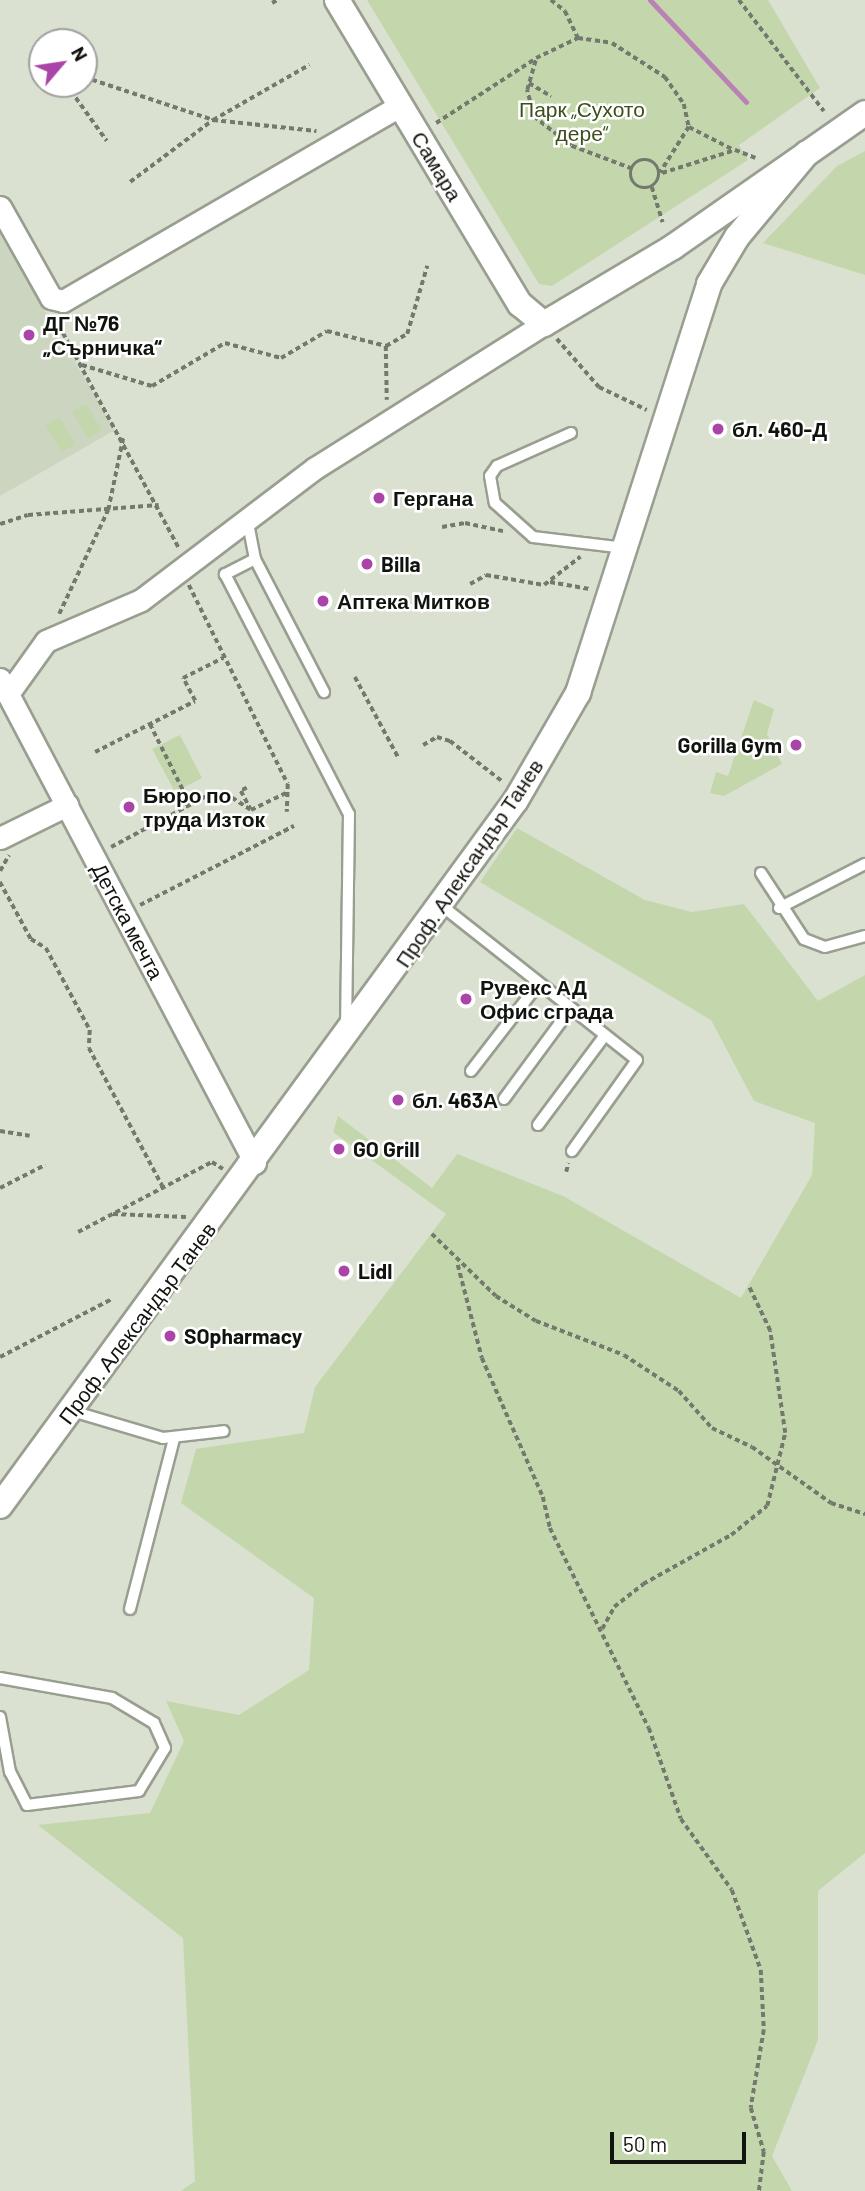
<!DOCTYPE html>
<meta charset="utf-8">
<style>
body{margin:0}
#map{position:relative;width:865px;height:2191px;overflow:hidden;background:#dae1d1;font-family:Barlow,sans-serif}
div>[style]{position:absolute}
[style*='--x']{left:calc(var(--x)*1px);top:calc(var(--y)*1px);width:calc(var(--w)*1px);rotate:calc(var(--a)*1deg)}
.built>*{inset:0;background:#cbd5bf}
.green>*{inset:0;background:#c4d7ac}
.stream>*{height:5px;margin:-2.5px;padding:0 2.5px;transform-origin:2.5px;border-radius:2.5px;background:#ba81b7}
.path>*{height:3.5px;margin-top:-1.75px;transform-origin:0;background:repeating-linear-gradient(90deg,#74796e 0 5px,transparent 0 8.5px)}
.path>.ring{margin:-1.75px;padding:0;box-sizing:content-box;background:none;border:3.5px solid #74796e;border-radius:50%}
.roads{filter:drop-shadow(2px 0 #989f90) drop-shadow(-2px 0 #989f90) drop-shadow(0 2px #989f90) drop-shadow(0 -2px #989f90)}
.service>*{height:10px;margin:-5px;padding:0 5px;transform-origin:5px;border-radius:5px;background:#fff}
.minor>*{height:21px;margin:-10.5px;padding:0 10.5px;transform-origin:10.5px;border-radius:10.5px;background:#fff}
.tertiary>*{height:24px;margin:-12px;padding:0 12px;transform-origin:12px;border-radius:12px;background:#fff}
.dots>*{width:19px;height:19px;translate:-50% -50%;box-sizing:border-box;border:4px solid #fff;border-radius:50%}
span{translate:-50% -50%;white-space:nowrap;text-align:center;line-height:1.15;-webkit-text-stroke:5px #fff;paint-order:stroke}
.park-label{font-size:21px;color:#3b4e1b}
.street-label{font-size:21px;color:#11140e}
.poi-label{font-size:21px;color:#11140e;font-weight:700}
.left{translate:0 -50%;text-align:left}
.right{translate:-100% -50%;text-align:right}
.north{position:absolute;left:28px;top:28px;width:70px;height:70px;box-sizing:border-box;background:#fff;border:2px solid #a0a19f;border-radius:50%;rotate:61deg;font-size:19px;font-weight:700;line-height:28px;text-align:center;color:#11140e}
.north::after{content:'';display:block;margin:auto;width:24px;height:32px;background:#aa44a8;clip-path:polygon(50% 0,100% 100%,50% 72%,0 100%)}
.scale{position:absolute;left:610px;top:2132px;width:136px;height:32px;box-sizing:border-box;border:4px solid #11140e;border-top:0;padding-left:9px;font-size:21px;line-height:24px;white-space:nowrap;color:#11140e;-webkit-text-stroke:5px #fff;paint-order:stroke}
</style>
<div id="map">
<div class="built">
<i style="clip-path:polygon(0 235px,115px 430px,0 496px)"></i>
</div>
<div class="green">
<i style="clip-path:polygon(367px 0,768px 0,820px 88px,739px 145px,748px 160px,552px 286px,539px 284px)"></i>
<i style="clip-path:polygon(865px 151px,865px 275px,763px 243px,837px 166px)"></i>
<i style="clip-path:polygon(86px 404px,102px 430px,89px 439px,72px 412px)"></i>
<i style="clip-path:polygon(59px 417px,75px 444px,62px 452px,45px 426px)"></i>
<i style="clip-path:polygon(754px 700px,774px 709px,767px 734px,782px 764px,724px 796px,710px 793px,716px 772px,728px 776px)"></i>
<i style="clip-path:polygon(180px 735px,202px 778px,175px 792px,152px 749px)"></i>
<i style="clip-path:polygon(517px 828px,645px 900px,692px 912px,744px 904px,818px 1001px,865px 975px,865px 1853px,818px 1891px,818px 2040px,772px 2156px,792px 2191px,181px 2191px,195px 2181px,183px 1938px,38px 1825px,150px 1813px,184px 1741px,166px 1701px,239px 1715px,309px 1670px,314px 1598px,181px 1503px,196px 1449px,304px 1433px,315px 1387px,446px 1214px,333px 1132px,338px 1116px,432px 1188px,457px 1154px,563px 1196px,741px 1298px,812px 1175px,815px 1123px,754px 1101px,711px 1020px,480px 882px)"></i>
</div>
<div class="stream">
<i style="--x:650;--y:0;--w:140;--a:46.7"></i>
</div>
<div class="path">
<i style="--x:551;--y:0;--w:18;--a:38"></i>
<i style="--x:565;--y:11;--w:30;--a:64"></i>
<i style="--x:739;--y:0;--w:140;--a:52.6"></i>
<i style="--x:272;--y:3;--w:6;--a:-31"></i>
<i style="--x:84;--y:77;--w:136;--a:18.4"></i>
<i style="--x:213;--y:120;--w:104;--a:6.1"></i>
<i style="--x:529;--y:83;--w:26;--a:31"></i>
<i style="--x:66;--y:84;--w:70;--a:54.3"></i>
<i style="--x:436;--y:123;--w:118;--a:-32.9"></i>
<i style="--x:689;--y:127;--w:51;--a:27.1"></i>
<i class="ring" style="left:631px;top:160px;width:24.5px;height:24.5px"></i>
<i style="--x:632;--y:169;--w:65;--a:-159.3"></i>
<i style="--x:571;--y:146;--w:47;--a:-141.9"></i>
<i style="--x:534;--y:117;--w:28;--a:-105"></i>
<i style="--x:527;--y:90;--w:33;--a:-74"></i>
<i style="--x:536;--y:58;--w:47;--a:-25.5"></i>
<i style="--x:578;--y:38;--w:34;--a:8"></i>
<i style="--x:612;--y:43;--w:63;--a:32.7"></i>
<i style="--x:665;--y:77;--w:33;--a:55"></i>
<i style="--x:684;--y:104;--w:24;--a:78"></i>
<i style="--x:689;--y:127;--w:54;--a:122.2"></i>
<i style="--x:662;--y:173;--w:77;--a:-17.5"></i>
<i style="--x:735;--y:150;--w:22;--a:21"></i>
<i style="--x:130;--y:182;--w:104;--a:-36.8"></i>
<i style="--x:213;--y:120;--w:111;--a:-29.8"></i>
<i style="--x:652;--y:187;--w:37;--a:73"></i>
<i style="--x:55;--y:318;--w:261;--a:61.7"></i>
<i style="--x:557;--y:339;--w:64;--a:48.8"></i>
<i style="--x:599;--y:387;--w:53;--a:25.6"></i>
<i style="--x:386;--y:346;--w:54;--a:88.9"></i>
<i style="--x:82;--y:365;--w:73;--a:16.7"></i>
<i style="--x:152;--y:386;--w:85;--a:-30.5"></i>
<i style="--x:225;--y:343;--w:58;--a:15"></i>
<i style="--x:281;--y:358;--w:53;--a:-30.4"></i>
<i style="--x:327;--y:331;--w:61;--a:14.3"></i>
<i style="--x:386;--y:346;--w:24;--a:-30"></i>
<i style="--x:407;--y:334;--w:71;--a:-73.6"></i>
<i style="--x:0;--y:524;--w:29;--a:-18"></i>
<i style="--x:28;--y:515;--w:131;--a:-4.4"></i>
<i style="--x:442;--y:527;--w:23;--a:-10"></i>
<i style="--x:465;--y:523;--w:39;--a:12"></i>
<i style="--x:550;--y:582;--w:40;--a:10"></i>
<i style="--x:470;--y:584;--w:18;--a:-29"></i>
<i style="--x:486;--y:575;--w:59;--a:9.8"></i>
<i style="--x:544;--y:585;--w:46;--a:-37.9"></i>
<i style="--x:189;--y:585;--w:222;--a:63.6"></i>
<i style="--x:288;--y:784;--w:28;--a:92"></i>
<i style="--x:59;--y:614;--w:115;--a:-64.8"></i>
<i style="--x:108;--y:510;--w:74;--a:-78.2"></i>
<i style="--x:355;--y:677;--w:91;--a:61.7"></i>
<i style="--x:150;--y:724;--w:92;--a:63.4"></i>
<i style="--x:423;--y:745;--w:16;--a:-30"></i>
<i style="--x:437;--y:737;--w:14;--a:17"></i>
<i style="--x:450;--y:741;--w:66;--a:37.6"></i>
<i style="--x:95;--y:752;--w:112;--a:-27"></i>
<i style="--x:195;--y:701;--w:26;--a:-118"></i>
<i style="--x:183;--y:678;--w:45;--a:-26.6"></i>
<i style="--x:247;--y:788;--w:7;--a:153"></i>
<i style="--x:241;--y:791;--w:21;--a:62"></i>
<i style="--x:251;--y:810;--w:41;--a:-25.9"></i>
<i style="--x:111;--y:847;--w:115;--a:-28.1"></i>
<i style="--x:212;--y:793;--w:13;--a:0"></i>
<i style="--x:225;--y:793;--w:31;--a:33"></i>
<i style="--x:0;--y:871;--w:18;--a:-61"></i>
<i style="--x:0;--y:882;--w:65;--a:61.5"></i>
<i style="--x:31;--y:939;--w:17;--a:31"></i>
<i style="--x:46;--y:948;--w:93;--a:61.8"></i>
<i style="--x:90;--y:1030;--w:18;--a:93"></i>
<i style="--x:89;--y:1048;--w:157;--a:62"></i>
<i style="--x:140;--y:905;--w:173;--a:-27.2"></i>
<i style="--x:0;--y:1131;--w:30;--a:9"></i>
<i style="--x:566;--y:1172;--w:9;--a:-77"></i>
<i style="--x:0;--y:1188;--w:51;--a:-27.1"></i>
<i style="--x:113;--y:1214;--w:73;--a:2.4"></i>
<i style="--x:78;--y:1232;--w:151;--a:-27.6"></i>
<i style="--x:212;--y:1162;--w:13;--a:32"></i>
<i style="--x:432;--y:1234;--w:89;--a:44.1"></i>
<i style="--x:496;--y:1296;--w:47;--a:32"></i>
<i style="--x:536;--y:1321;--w:94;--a:21.1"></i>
<i style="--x:624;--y:1355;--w:66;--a:33.2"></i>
<i style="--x:679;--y:1391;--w:50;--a:48.3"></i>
<i style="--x:712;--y:1428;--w:44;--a:25.4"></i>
<i style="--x:752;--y:1447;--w:97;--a:35.3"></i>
<i style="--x:831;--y:1503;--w:36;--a:18"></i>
<i style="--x:458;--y:1265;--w:96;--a:75.5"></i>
<i style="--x:482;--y:1358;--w:152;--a:66.3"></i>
<i style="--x:543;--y:1497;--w:32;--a:77"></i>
<i style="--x:550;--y:1528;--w:223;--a:63.7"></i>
<i style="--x:649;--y:1728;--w:96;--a:70.6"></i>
<i style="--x:681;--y:1819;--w:87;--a:54.3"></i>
<i style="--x:732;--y:1890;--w:85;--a:70.1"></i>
<i style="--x:761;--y:1970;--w:60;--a:87.1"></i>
<i style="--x:764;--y:2030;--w:79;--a:99.5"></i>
<i style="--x:751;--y:2108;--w:46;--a:73.5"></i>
<i style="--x:764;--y:2152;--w:39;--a:97"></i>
<i style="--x:0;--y:1357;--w:126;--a:-27.4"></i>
<i style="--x:602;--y:1629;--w:25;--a:-61"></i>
<i style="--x:614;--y:1607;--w:37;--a:-38"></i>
<i style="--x:643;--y:1584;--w:101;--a:-29.1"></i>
<i style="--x:731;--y:1535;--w:46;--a:-38.9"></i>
<i style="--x:767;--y:1506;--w:75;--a:-76.1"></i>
<i style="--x:785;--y:1433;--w:103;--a:-98.4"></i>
<i style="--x:770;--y:1331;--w:51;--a:-115.6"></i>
</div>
<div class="roads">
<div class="service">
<i style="--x:571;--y:433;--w:81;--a:156"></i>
<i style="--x:497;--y:466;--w:12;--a:125"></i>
<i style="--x:490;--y:476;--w:27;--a:80"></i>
<i style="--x:495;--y:503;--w:51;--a:41.8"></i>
<i style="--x:533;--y:537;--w:93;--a:6.8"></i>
<i style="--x:247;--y:518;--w:42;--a:79"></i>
<i style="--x:255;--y:559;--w:34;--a:153"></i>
<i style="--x:225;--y:574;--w:270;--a:62.7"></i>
<i style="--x:349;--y:814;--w:211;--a:90.8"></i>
<i style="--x:255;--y:559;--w:150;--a:62.6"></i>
<i style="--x:761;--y:873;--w:79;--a:56.9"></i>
<i style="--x:804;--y:939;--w:22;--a:21"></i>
<i style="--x:825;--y:947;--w:41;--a:-15.4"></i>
<i style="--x:442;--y:906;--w:248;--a:38.3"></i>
<i style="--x:637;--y:1060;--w:112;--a:125.5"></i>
<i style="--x:779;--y:908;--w:97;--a:-27.1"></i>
<i style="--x:471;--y:1071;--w:111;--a:-52.3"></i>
<i style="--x:504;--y:1099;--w:113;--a:-53.6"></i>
<i style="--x:538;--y:1125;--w:112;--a:-53.3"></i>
<i style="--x:72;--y:1411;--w:95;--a:16.5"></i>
<i style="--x:163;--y:1438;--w:61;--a:-6.5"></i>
<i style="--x:130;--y:1609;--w:176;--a:-75.5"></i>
<i style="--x:0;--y:1678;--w:114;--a:10.1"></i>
<i style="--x:112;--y:1698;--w:49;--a:30.8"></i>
<i style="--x:154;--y:1723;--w:27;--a:66"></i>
<i style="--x:165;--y:1748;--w:50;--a:121.2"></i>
<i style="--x:139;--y:1791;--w:113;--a:172.9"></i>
<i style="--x:27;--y:1805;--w:37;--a:-117"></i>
<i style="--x:10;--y:1772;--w:56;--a:-100.3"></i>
</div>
<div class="minor">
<i style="--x:0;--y:207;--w:104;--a:60.7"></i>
<i style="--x:51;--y:298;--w:12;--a:14"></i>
<i style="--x:63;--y:301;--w:391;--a:-30.1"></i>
<i style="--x:0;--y:679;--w:547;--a:62.22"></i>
<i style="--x:8;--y:694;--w:65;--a:-54.4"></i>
<i style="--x:46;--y:641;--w:103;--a:-23.3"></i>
<i style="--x:141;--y:600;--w:218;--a:-37.2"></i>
<i style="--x:315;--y:468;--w:271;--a:-32.2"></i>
<i style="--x:0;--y:838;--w:75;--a:-26.2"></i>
</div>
<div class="tertiary">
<i style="--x:337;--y:0;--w:355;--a:59"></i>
<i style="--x:520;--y:304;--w:31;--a:40"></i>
<i style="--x:544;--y:324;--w:150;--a:-30.8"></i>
<i style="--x:673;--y:247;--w:234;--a:-34.9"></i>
<i style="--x:0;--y:1506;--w:874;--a:-53.84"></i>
<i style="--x:516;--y:800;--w:124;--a:-59.9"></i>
<i style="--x:578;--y:693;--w:429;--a:-72.2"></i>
<i style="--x:709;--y:284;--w:55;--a:-59.2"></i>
<i style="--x:737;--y:237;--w:109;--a:-50.2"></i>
</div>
</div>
<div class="dots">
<i style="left:29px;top:335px;background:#aa44a8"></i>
<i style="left:718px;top:429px;background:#aa44a8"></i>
<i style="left:379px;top:498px;background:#aa44a8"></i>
<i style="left:367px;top:564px;background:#aa44a8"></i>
<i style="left:323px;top:601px;background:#aa44a8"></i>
<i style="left:796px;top:745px;background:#aa44a8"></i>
<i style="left:129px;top:807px;background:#aa44a8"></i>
<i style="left:466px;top:999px;background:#aa44a8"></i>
<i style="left:398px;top:1100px;background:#aa44a8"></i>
<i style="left:339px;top:1149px;background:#aa44a8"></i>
<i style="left:344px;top:1271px;background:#aa44a8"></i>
<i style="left:170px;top:1336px;background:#aa44a8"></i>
</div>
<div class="park-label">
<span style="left:582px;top:121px">Парк „Сухото<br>дере“</span>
</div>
<div class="street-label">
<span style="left:437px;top:166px;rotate:59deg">Самара</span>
<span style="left:469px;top:863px;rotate:-56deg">Проф. Александър Танев</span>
<span style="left:128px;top:921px;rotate:62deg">Детска мечта</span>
<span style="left:137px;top:1323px;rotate:-53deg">Проф. Александър Танев</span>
</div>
<div class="poi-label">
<span class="left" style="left:43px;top:335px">ДГ №76<br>„Сърничка“</span>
<span class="left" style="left:732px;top:429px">бл. 460-Д</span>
<span class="left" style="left:393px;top:498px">Гергана</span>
<span class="left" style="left:381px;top:564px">Billa</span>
<span class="left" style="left:337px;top:601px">Аптека Митков</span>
<span class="right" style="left:782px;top:745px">Gorilla Gym</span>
<span class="left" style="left:143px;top:807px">Бюро по<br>труда Изток</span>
<span class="left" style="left:480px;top:999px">Рувекс АД<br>Офис сграда</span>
<span class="left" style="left:412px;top:1100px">бл. 463А</span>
<span class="left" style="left:353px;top:1149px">GO Grill</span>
<span class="left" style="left:358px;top:1271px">Lidl</span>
<span class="left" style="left:184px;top:1336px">SOpharmacy</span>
</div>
<div class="north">N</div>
<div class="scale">50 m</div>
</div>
